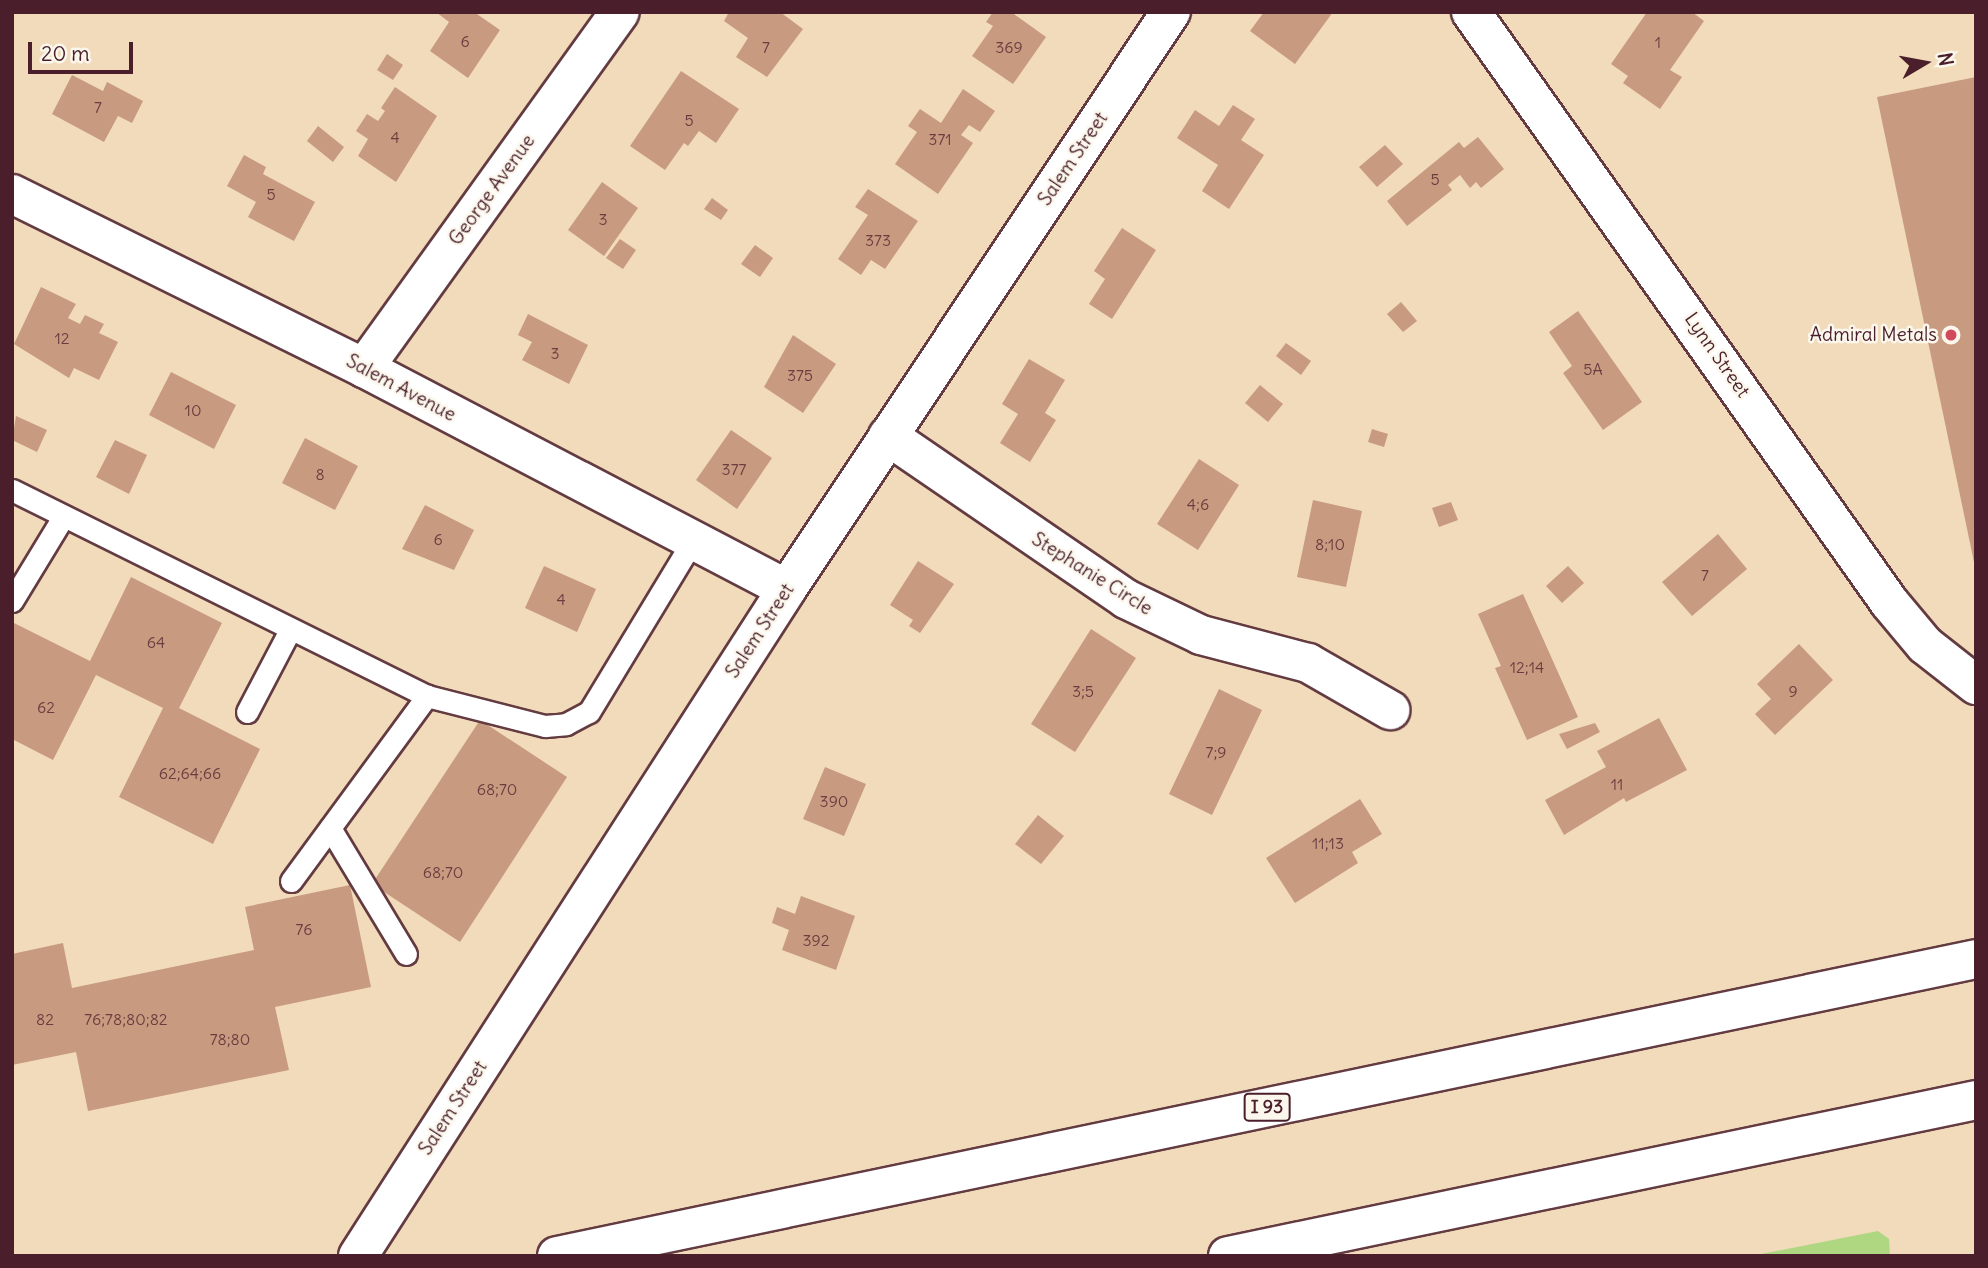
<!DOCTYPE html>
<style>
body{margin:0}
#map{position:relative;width:1988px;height:1268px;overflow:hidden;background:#f1dbbb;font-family:Delius,sans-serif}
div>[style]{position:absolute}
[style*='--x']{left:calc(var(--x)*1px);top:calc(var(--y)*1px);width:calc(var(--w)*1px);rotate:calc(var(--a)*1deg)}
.green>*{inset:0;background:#afd781}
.building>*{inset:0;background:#c89a80}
.roads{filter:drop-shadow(2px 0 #633b41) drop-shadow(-2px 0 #633b41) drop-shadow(0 2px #633b41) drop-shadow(0 -2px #633b41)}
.lane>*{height:21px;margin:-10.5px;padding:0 10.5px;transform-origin:10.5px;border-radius:10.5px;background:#fff}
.street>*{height:38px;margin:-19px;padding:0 19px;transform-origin:19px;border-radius:19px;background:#fff}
.secondary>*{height:38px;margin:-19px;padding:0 19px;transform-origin:19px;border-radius:19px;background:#fff}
.highway>*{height:38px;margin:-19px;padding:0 19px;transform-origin:19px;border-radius:19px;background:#fff}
.dots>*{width:19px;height:19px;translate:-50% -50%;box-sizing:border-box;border:4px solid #fbf7ec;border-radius:50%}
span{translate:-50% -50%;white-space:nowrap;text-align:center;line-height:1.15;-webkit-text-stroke:5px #fbf7ec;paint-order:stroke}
.number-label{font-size:16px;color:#6a3e40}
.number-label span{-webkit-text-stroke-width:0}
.shield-label span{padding:2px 5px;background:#fbf7ec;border:2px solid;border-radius:5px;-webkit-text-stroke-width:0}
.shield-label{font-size:18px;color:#4a1f2b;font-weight:700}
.street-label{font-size:19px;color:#4a1f2b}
.poi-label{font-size:19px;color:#4a1f2b}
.right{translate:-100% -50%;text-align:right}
.frame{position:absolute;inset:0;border:14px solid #4a1f2b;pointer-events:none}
.north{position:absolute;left:1890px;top:28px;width:70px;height:70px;-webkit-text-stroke:5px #fbf7ec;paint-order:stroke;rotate:80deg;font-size:19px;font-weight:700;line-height:28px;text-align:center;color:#4a1f2b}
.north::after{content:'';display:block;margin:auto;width:24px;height:32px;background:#4a1f2b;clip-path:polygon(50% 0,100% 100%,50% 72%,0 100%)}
.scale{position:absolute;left:28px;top:42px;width:105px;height:32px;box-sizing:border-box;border:4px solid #4a1f2b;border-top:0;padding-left:9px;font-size:21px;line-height:24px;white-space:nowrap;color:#4a1f2b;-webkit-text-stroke:5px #fbf7ec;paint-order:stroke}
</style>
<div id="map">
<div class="green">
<i style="clip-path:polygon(1878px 1231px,1889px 1239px,1890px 1256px,1751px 1256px)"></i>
</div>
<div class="building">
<i style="clip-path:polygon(436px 12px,474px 12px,500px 30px,468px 78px,430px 51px,449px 22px)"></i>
<i style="clip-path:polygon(729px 12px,780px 12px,803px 29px,767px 77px,736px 57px,748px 38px,724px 21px)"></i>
<i style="clip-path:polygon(993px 12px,1011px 12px,1046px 37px,1013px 84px,972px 56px,993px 26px,986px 22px)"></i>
<i style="clip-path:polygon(1264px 12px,1333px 12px,1295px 64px,1250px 31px)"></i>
<i style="clip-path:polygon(1647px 12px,1692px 12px,1704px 21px,1670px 70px,1682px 77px,1660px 109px,1623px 83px,1628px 76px,1611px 64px)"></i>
<i style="clip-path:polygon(387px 54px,403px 65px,393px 80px,377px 70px)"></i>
<i style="clip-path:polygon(681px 71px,739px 109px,716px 143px,699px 131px,688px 146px,684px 143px,665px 170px,630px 146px)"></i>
<i style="clip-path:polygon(72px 75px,103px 91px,107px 82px,143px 101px,132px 123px,118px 116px,104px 142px,52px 114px)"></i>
<i style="clip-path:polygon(1976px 77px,1976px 567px,1975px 567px,1877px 97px)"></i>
<i style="clip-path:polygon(395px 87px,437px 116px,396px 182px,358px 156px,368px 139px,356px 131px,367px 114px,378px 121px,385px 111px,381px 108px)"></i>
<i style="clip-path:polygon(963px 89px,995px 111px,980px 132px,969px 125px,961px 135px,973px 143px,938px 194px,895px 164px,917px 132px,908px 126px,920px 109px,941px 123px)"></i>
<i style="clip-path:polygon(1233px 105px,1255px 119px,1241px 140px,1264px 155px,1229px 209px,1202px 191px,1218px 165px,1177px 138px,1195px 110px,1219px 126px)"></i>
<i style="clip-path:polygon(318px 126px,344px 147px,333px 162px,307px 141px)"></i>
<i style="clip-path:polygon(1478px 137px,1504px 169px,1481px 188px,1476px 182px,1470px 188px,1460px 175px,1448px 185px,1452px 190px,1407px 226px,1387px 201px,1459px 142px,1464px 148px)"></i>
<i style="clip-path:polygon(1385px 145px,1403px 164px,1377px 187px,1359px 167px)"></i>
<i style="clip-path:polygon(244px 155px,266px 167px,263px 174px,315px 202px,294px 241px,248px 217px,256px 202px,227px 186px)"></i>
<i style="clip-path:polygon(602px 182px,638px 208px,604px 256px,568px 230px)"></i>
<i style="clip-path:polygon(868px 189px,918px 221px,885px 269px,871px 260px,861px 275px,838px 259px,868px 215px,855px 207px)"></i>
<i style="clip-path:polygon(712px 198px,728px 210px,721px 220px,704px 209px)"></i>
<i style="clip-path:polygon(1122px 228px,1156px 250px,1112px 319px,1089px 304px,1105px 279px,1094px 271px)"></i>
<i style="clip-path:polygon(620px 239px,636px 250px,623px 269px,606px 258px)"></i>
<i style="clip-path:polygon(755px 245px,773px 258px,760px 277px,741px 264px)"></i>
<i style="clip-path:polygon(41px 287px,76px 304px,68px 318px,80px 324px,85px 315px,104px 324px,99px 333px,118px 342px,99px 380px,74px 368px,69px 378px,14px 344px)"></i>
<i style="clip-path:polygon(1401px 302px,1417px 321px,1403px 332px,1387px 314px)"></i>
<i style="clip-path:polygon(1578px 311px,1642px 402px,1603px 430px,1563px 373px,1572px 366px,1549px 332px)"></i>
<i style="clip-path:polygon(528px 314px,588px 345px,569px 384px,522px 360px,532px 342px,518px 335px)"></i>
<i style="clip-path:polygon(793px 335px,836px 364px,803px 413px,764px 387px)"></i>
<i style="clip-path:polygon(1286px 343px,1311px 361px,1301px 375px,1276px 356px)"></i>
<i style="clip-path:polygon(1029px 359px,1065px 380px,1045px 413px,1056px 420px,1030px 462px,1000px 443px,1018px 414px,1002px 404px)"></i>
<i style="clip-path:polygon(171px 372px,236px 405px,214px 449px,149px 415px)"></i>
<i style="clip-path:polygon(1260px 385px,1283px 404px,1268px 422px,1245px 403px)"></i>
<i style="clip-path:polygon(16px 416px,47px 430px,37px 452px,12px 440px)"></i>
<i style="clip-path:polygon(1372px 429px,1388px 434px,1384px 447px,1368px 442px)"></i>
<i style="clip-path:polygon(731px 430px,772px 458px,737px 509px,696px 480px)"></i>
<i style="clip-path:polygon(305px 438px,358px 466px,335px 510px,282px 483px)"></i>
<i style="clip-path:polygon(115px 440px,147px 455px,129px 494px,96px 477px)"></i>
<i style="clip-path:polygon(1199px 459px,1239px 485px,1198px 550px,1157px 524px)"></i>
<i style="clip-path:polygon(1313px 500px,1362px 511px,1346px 587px,1297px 577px)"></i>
<i style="clip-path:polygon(1451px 502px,1458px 520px,1439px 527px,1432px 508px)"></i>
<i style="clip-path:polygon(425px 505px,474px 530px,454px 570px,402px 549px)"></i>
<i style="clip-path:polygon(1718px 534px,1747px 569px,1692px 616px,1662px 582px)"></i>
<i style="clip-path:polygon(918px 561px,954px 584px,920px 633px,909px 626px,913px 620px,890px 605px)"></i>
<i style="clip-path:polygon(544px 566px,596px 589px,577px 632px,525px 608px)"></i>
<i style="clip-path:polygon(1568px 566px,1584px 583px,1562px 603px,1546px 586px)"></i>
<i style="clip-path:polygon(131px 577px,222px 623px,179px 708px,260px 749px,213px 844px,119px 797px,163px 708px,96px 675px,53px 760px,12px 739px,12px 622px,90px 661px)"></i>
<i style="clip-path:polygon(1523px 594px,1578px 717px,1527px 740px,1495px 668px,1501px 666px,1478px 614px)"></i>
<i style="clip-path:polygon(1091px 629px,1136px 658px,1075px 752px,1031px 724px)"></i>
<i style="clip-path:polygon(1799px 644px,1833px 680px,1775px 735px,1755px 714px,1771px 699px,1757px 684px)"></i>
<i style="clip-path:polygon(1219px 689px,1262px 710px,1212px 815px,1169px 794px)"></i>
<i style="clip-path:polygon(1659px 718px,1687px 770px,1626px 802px,1624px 798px,1564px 835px,1545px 800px,1606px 767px,1597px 751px)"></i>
<i style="clip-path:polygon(480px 720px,567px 777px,460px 942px,372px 884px)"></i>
<i style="clip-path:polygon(1595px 723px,1600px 732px,1567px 749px,1559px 734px)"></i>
<i style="clip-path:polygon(825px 767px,866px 784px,844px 836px,803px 819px)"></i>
<i style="clip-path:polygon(1360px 799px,1382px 834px,1352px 852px,1358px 863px,1295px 903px,1266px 858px)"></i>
<i style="clip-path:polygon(1038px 815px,1064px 836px,1041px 864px,1015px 844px)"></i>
<i style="clip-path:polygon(350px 885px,371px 987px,275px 1007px,289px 1070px,88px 1111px,76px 1052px,12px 1065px,12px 954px,63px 943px,72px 988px,254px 950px,245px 907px)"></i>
<i style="clip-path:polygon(801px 896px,855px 916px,836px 970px,782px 950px,789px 930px,772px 923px,777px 907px,795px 914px)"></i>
</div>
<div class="roads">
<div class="lane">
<i style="--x:12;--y:490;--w:463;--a:26.4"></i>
<i style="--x:427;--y:696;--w:122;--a:14.3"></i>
<i style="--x:545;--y:726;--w:21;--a:-5"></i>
<i style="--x:566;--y:724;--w:26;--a:-28"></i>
<i style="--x:589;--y:712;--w:199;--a:-58.8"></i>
<i style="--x:12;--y:601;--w:98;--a:-58.7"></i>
<i style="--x:247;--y:712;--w:93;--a:-62.3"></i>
<i style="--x:330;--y:828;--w:147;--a:58.9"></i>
<i style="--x:291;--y:881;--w:230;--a:-53.7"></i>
</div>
<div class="street">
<i style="--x:1471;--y:12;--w:723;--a:54.68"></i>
<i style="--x:1889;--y:602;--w:56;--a:50.1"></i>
<i style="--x:1925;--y:645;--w:65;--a:38.1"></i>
<i style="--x:12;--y:194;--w:393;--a:26.3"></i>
<i style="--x:364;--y:368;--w:477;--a:27.6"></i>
<i style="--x:364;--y:368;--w:438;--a:-54.3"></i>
<i style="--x:888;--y:436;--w:288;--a:34.4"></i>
<i style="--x:1126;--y:599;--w:83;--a:25.6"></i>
<i style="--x:1201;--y:635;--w:111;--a:14.7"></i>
<i style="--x:1308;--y:663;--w:95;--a:29.8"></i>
</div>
<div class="secondary">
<i style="--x:358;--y:1256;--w:793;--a:-57.25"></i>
<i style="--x:787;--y:589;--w:693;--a:-56.36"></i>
</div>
<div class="highway">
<i style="--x:557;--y:1256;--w:1450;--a:-11.82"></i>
<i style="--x:1228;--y:1256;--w:764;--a:-11.78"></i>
</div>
</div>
<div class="dots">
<i style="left:1951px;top:335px;background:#d1495b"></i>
</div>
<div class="number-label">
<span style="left:465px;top:41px">6</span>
<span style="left:1658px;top:42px">1</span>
<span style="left:766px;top:47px">7</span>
<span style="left:1009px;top:47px">369</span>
<span style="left:98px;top:107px">7</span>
<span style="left:689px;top:120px">5</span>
<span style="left:395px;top:137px">4</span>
<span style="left:940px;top:139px">371</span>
<span style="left:1435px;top:179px">5</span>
<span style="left:271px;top:194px">5</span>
<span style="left:603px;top:219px">3</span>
<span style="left:878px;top:240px">373</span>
<span style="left:62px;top:338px">12</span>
<span style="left:555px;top:353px">3</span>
<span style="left:1593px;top:369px">5A</span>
<span style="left:800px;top:375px">375</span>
<span style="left:193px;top:410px">10</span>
<span style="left:734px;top:469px">377</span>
<span style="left:320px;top:474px">8</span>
<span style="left:1198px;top:504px">4;6</span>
<span style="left:438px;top:539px">6</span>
<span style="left:1330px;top:544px">8;10</span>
<span style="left:1705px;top:575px">7</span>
<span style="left:561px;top:599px">4</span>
<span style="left:156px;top:642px">64</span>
<span style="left:1527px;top:667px">12;14</span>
<span style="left:1083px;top:691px">3;5</span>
<span style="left:1793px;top:691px">9</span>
<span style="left:46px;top:707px">62</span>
<span style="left:1216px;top:752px">7;9</span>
<span style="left:190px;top:773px">62;64;66</span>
<span style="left:1617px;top:784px">11</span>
<span style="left:497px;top:789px">68;70</span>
<span style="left:834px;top:801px">390</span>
<span style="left:1328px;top:843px">11;13</span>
<span style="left:443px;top:872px">68;70</span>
<span style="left:304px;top:929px">76</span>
<span style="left:816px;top:940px">392</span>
<span style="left:45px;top:1019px">82</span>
<span style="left:126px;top:1019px">76;78;80;82</span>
<span style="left:230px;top:1039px">78;80</span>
</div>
<div class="shield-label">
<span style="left:1267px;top:1107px">I 93</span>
</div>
<div class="street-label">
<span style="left:1073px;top:159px;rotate:-56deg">Salem Street</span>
<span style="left:492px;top:190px;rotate:-54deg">George Avenue</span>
<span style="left:1717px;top:355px;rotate:55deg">Lynn Street</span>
<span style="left:401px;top:388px;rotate:28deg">Salem Avenue</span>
<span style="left:1092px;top:574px;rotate:32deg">Stephanie Circle</span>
<span style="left:760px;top:631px;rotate:-57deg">Salem Street</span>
<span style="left:453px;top:1108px;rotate:-57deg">Salem Street</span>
</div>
<div class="poi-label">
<span class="right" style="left:1937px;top:335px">Admiral Metals</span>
</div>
<div class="frame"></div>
<div class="north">N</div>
<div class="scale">20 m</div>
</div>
